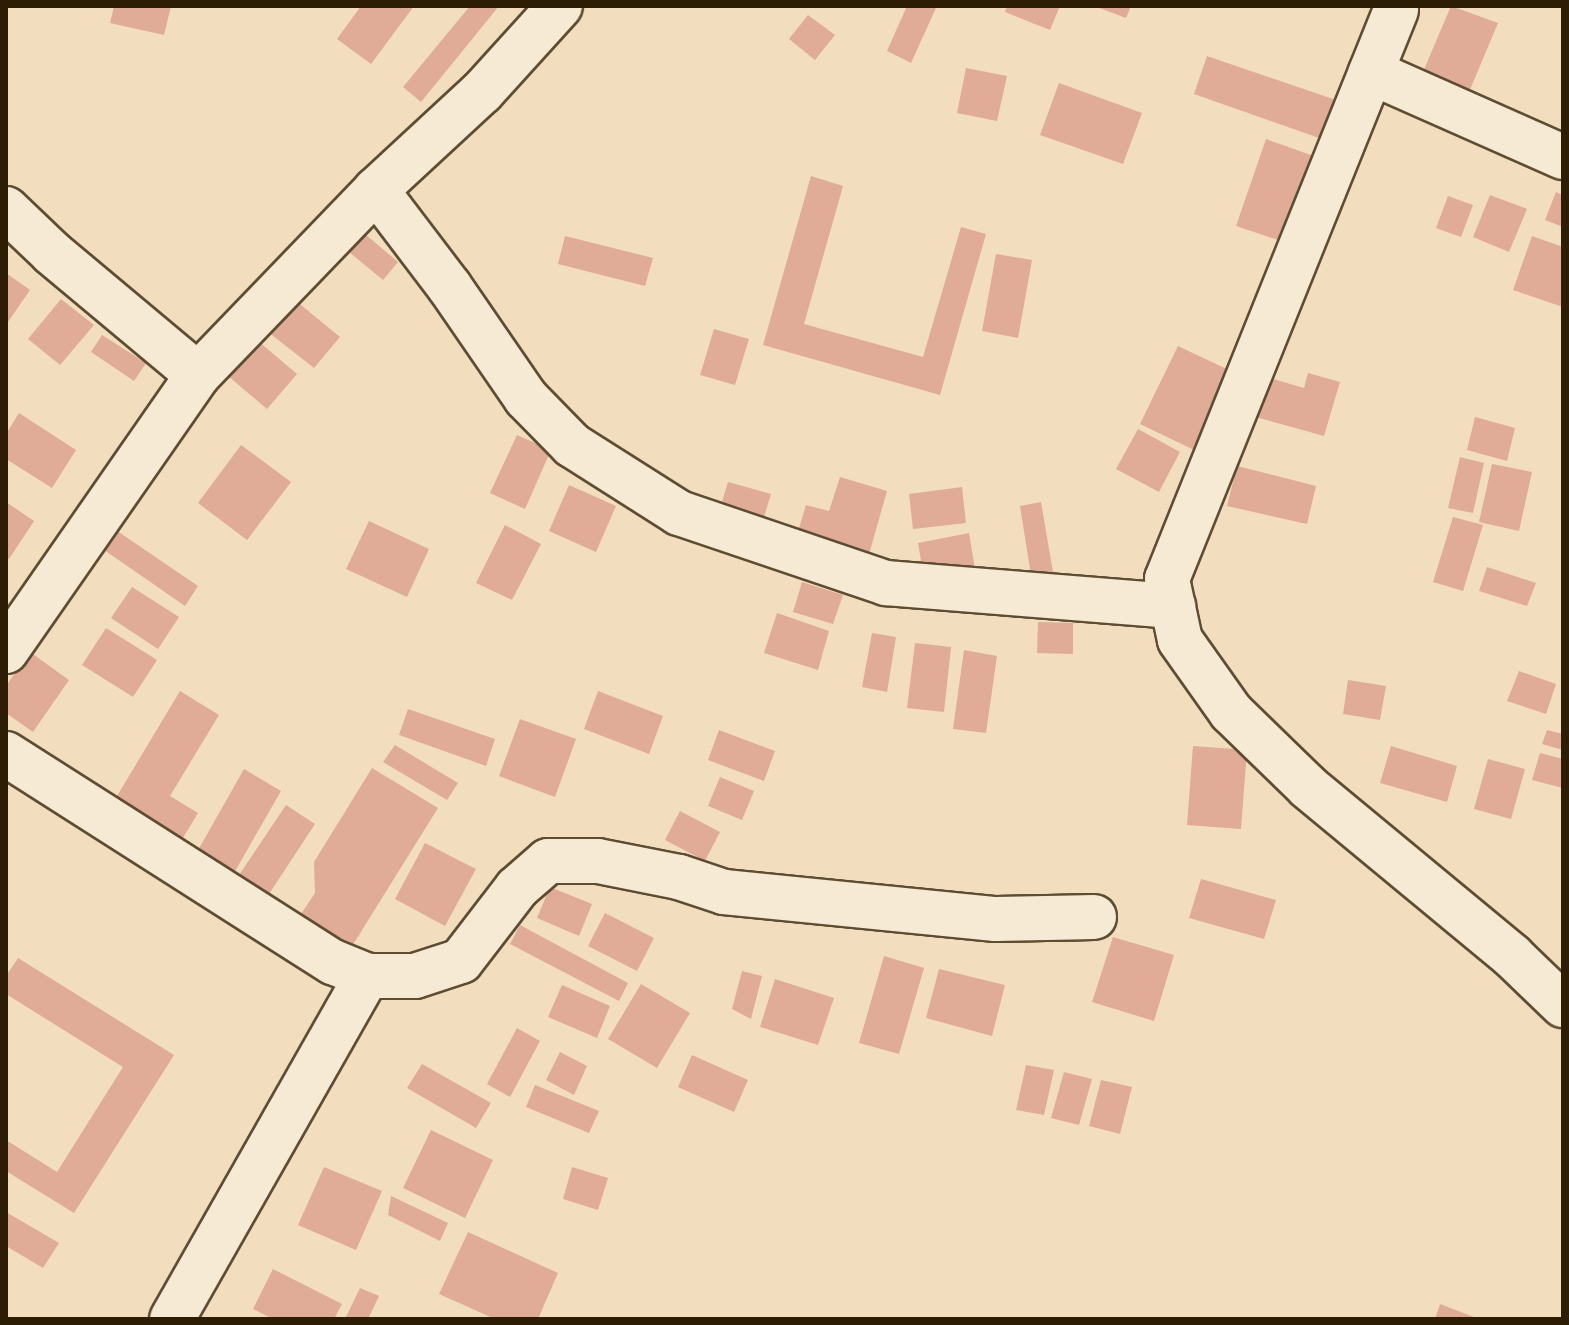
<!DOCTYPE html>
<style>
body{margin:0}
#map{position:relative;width:1569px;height:1325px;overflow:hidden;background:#f2debe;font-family:Vollkorn,serif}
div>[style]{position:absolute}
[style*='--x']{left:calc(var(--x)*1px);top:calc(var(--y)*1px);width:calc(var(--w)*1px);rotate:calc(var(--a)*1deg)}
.building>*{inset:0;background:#e0ab97}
.roads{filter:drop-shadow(2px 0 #5e4d33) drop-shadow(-2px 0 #5e4d33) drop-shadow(0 2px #5e4d33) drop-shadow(0 -2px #5e4d33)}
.minor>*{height:44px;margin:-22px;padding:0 22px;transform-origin:22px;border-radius:22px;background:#f7ead5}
span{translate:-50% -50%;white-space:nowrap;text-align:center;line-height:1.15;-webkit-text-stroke:6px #f7ead5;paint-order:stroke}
.frame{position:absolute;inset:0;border:8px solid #2d1d05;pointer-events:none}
</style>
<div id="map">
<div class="building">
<i style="clip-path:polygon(114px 6px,171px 6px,164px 35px,110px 23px)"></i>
<i style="clip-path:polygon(361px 6px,414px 6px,371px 64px,337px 39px)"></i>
<i style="clip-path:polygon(470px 6px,499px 6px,421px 102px,403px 87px)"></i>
<i style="clip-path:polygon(907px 6px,936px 8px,911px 63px,887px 51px)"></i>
<i style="clip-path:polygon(1007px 6px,1060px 6px,1050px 30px,1005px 12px)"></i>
<i style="clip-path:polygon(1094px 6px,1131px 6px,1126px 18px)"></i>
<i style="clip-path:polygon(1451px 6px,1498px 23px,1469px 92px,1423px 72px)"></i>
<i style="clip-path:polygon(808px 15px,835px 35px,815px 60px,789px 39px)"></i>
<i style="clip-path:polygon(1207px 56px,1339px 101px,1325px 140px,1194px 94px)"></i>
<i style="clip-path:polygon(966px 68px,1007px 76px,997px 121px,957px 113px)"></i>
<i style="clip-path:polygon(1059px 83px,1142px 113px,1123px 164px,1040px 135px)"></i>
<i style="clip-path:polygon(1266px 139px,1322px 159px,1293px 245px,1236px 226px)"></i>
<i style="clip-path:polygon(811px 176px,843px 186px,804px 324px,923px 357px,961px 227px,986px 234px,940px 395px,763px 345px)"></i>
<i style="clip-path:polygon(1556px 192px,1563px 195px,1563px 227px,1545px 220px)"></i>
<i style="clip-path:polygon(1490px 195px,1527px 209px,1509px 252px,1473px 237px)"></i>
<i style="clip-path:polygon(1448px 196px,1473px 205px,1461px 237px,1436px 228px)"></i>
<i style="clip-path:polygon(365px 234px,398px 262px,383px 280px,349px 252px)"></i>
<i style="clip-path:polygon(565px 236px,653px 258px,645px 286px,558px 264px)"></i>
<i style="clip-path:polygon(1532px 236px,1563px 247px,1563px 307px,1513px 290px)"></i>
<i style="clip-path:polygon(996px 254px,1032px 260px,1018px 338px,982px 331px)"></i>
<i style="clip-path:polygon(6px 273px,30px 290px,8px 322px,6px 320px)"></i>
<i style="clip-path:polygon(290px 296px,340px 337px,314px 368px,263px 328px)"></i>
<i style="clip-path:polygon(61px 299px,94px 325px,60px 365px,28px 339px)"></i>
<i style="clip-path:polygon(714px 329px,749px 339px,735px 385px,700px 375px)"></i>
<i style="clip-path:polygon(102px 335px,146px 363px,134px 381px,91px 352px)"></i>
<i style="clip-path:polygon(258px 341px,297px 374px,267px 409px,228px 376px)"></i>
<i style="clip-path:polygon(1178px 346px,1233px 372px,1194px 450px,1140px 424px)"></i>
<i style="clip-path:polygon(1308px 373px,1340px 382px,1324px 436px,1256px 417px,1267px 377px,1304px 388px)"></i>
<i style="clip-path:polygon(19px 413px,76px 450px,52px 488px,6px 459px,6px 434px)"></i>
<i style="clip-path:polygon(1475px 417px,1515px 428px,1507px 461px,1467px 450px)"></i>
<i style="clip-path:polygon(1138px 429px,1180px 452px,1159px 492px,1116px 469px)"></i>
<i style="clip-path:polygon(517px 435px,551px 450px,525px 509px,490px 493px)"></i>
<i style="clip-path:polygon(241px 445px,291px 482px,247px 540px,198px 503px)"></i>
<i style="clip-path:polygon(1460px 457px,1484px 463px,1473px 513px,1448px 508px)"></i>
<i style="clip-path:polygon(1492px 464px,1532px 472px,1519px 531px,1479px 522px)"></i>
<i style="clip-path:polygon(1237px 466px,1316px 486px,1307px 524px,1227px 506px)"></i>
<i style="clip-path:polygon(840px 477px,887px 491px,868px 558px,796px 538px,806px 505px,829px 511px)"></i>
<i style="clip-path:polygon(728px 482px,771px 494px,764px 517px,721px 505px)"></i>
<i style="clip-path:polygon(569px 485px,616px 506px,596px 552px,549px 531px)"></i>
<i style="clip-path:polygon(962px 487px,966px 523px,913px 529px,909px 494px)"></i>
<i style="clip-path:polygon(6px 502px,34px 521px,9px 559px,6px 557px)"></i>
<i style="clip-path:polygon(1041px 502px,1055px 584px,1033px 588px,1020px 506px)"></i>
<i style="clip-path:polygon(1453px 517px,1483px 525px,1463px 591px,1433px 582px)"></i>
<i style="clip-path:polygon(369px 521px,429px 549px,407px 597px,346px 569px)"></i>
<i style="clip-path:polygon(107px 524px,198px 586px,185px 606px,94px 543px)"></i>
<i style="clip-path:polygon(505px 525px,541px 544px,512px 600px,476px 583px)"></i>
<i style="clip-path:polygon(969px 533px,975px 569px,924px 578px,918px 543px)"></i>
<i style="clip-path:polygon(1487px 567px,1536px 583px,1527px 606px,1479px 591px)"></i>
<i style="clip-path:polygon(802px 582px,843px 595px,833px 624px,793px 612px)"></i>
<i style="clip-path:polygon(132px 587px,179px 617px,158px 649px,111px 618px)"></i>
<i style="clip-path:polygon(777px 613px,829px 631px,818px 670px,764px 653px)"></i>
<i style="clip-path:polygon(1038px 622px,1073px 623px,1073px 654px,1037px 653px)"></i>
<i style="clip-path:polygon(106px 628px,157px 660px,133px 697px,82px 665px)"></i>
<i style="clip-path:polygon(872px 633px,896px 637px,887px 692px,862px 687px)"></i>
<i style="clip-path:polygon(915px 643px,951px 647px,944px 712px,907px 708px)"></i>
<i style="clip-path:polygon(964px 650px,997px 656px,986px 733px,953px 729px)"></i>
<i style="clip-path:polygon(30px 652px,69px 680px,33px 732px,6px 713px,6px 686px)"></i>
<i style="clip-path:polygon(1519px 671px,1556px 684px,1546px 714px,1507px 701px)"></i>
<i style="clip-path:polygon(1348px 680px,1386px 686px,1380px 720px,1343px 714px)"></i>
<i style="clip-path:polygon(180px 691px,219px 715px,170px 796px,198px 813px,178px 846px,111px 806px)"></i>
<i style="clip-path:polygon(598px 691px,663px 716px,649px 754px,584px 729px)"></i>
<i style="clip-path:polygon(408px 709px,495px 739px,486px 766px,399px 735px)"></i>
<i style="clip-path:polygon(520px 719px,576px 739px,555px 797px,499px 776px)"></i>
<i style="clip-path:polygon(719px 730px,775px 751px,764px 781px,708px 760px)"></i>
<i style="clip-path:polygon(1547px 730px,1563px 734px,1563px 750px,1542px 744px)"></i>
<i style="clip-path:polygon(395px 745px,458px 783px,447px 800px,383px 762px)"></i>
<i style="clip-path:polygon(1193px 746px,1247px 750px,1241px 829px,1187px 825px)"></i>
<i style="clip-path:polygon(1391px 746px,1457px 766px,1447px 802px,1380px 783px)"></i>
<i style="clip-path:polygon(1540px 753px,1563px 759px,1563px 788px,1532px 780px)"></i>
<i style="clip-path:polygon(1488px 759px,1525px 769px,1511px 819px,1474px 809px)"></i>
<i style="clip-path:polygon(372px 768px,438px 808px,349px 951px,297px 920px,315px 893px,314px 862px)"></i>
<i style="clip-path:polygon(244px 769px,281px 791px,234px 873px,197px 852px)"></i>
<i style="clip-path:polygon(720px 777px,754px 791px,742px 820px,708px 806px)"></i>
<i style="clip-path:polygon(286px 805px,315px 824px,267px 897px,237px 878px)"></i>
<i style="clip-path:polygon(680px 811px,720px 832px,705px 861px,665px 840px)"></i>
<i style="clip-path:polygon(425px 843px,476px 869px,445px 926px,395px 899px)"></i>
<i style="clip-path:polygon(1201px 879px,1276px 900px,1264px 939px,1189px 918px)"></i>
<i style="clip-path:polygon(550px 887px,592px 904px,579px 936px,537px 918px)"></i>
<i style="clip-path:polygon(605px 913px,654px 938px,637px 971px,588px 946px)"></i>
<i style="clip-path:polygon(520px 925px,628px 983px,619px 1001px,510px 944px)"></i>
<i style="clip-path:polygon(1113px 937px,1174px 955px,1154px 1021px,1092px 1002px)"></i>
<i style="clip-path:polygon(884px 956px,924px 968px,899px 1054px,859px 1043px)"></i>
<i style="clip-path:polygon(18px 958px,174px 1055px,74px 1213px,6px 1171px,6px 1140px,57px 1172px,123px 1067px,6px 994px,6px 976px)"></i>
<i style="clip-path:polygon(939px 969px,1005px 985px,992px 1036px,926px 1018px)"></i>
<i style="clip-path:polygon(742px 971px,762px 976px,751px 1019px,732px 1009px)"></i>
<i style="clip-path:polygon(775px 979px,834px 998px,818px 1045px,760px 1027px)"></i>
<i style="clip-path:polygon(641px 984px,690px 1013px,657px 1068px,608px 1039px)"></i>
<i style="clip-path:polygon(562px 985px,610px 1006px,597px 1038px,548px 1017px)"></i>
<i style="clip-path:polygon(517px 1028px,540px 1041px,510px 1097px,487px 1084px)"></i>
<i style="clip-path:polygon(560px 1052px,587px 1066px,574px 1095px,546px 1080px)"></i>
<i style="clip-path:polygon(692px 1055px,748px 1080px,734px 1112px,678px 1087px)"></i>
<i style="clip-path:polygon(422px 1064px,491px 1103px,476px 1128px,407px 1088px)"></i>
<i style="clip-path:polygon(1026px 1065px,1054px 1070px,1044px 1115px,1016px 1110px)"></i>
<i style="clip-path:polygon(1064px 1072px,1092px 1079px,1079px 1125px,1051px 1118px)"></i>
<i style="clip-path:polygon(1101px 1080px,1132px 1087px,1120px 1134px,1089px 1126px)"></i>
<i style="clip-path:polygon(535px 1085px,599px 1111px,589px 1133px,526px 1107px)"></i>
<i style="clip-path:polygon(431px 1130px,493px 1160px,465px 1218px,403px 1188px)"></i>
<i style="clip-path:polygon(324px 1167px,382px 1191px,356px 1250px,298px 1225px)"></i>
<i style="clip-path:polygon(572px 1167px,608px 1178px,598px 1210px,563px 1199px)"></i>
<i style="clip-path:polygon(391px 1196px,448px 1223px,440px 1241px,388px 1215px)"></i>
<i style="clip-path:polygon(6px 1212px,59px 1243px,43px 1268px,6px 1246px)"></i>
<i style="clip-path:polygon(468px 1232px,558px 1273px,538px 1319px,495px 1319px,439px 1294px)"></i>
<i style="clip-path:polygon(273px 1269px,342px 1304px,334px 1319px,273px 1319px,253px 1309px)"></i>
<i style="clip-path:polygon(360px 1288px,379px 1296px,368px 1319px,345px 1319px)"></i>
<i style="clip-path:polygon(1440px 1304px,1479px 1319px,1435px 1319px)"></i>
</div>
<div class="roads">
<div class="minor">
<i style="--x:1396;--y:10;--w:613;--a:111.92"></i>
<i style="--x:1167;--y:579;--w:62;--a:78"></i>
<i style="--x:1180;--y:640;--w:88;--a:54.7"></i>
<i style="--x:1231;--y:712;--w:107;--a:44.2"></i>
<i style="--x:1308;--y:787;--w:265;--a:39.6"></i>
<i style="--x:1512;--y:956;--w:71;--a:43.9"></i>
<i style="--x:1371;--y:72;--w:210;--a:23.9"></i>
<i style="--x:376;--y:190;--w:121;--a:52.8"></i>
<i style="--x:449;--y:286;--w:136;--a:55.5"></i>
<i style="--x:526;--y:398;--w:66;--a:45.6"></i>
<i style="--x:572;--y:445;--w:127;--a:32.4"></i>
<i style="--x:679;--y:513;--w:219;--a:18.7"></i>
<i style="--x:886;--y:583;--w:288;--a:4.6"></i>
<i style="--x:6;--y:209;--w:64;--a:43.7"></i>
<i style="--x:52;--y:253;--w:190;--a:39.9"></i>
<i style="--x:6;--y:651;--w:336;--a:-55.2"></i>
<i style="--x:198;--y:375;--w:257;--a:-46.1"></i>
<i style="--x:376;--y:190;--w:144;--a:-42.8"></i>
<i style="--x:482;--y:92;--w:116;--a:-47.8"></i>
<i style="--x:6;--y:754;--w:388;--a:32.5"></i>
<i style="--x:333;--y:962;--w:37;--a:22"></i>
<i style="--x:367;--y:976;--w:48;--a:0"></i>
<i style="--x:415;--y:976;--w:48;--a:-18.1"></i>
<i style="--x:461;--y:961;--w:92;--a:-52.5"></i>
<i style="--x:517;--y:888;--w:41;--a:-41.1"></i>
<i style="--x:548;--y:861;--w:50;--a:0"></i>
<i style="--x:598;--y:861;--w:83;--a:11.2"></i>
<i style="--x:679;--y:877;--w:47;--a:18.4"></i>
<i style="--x:724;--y:892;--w:273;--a:5.7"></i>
<i style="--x:996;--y:919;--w:98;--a:-1.2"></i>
<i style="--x:172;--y:1319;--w:395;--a:-60.4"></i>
</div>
</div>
<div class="frame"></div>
</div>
